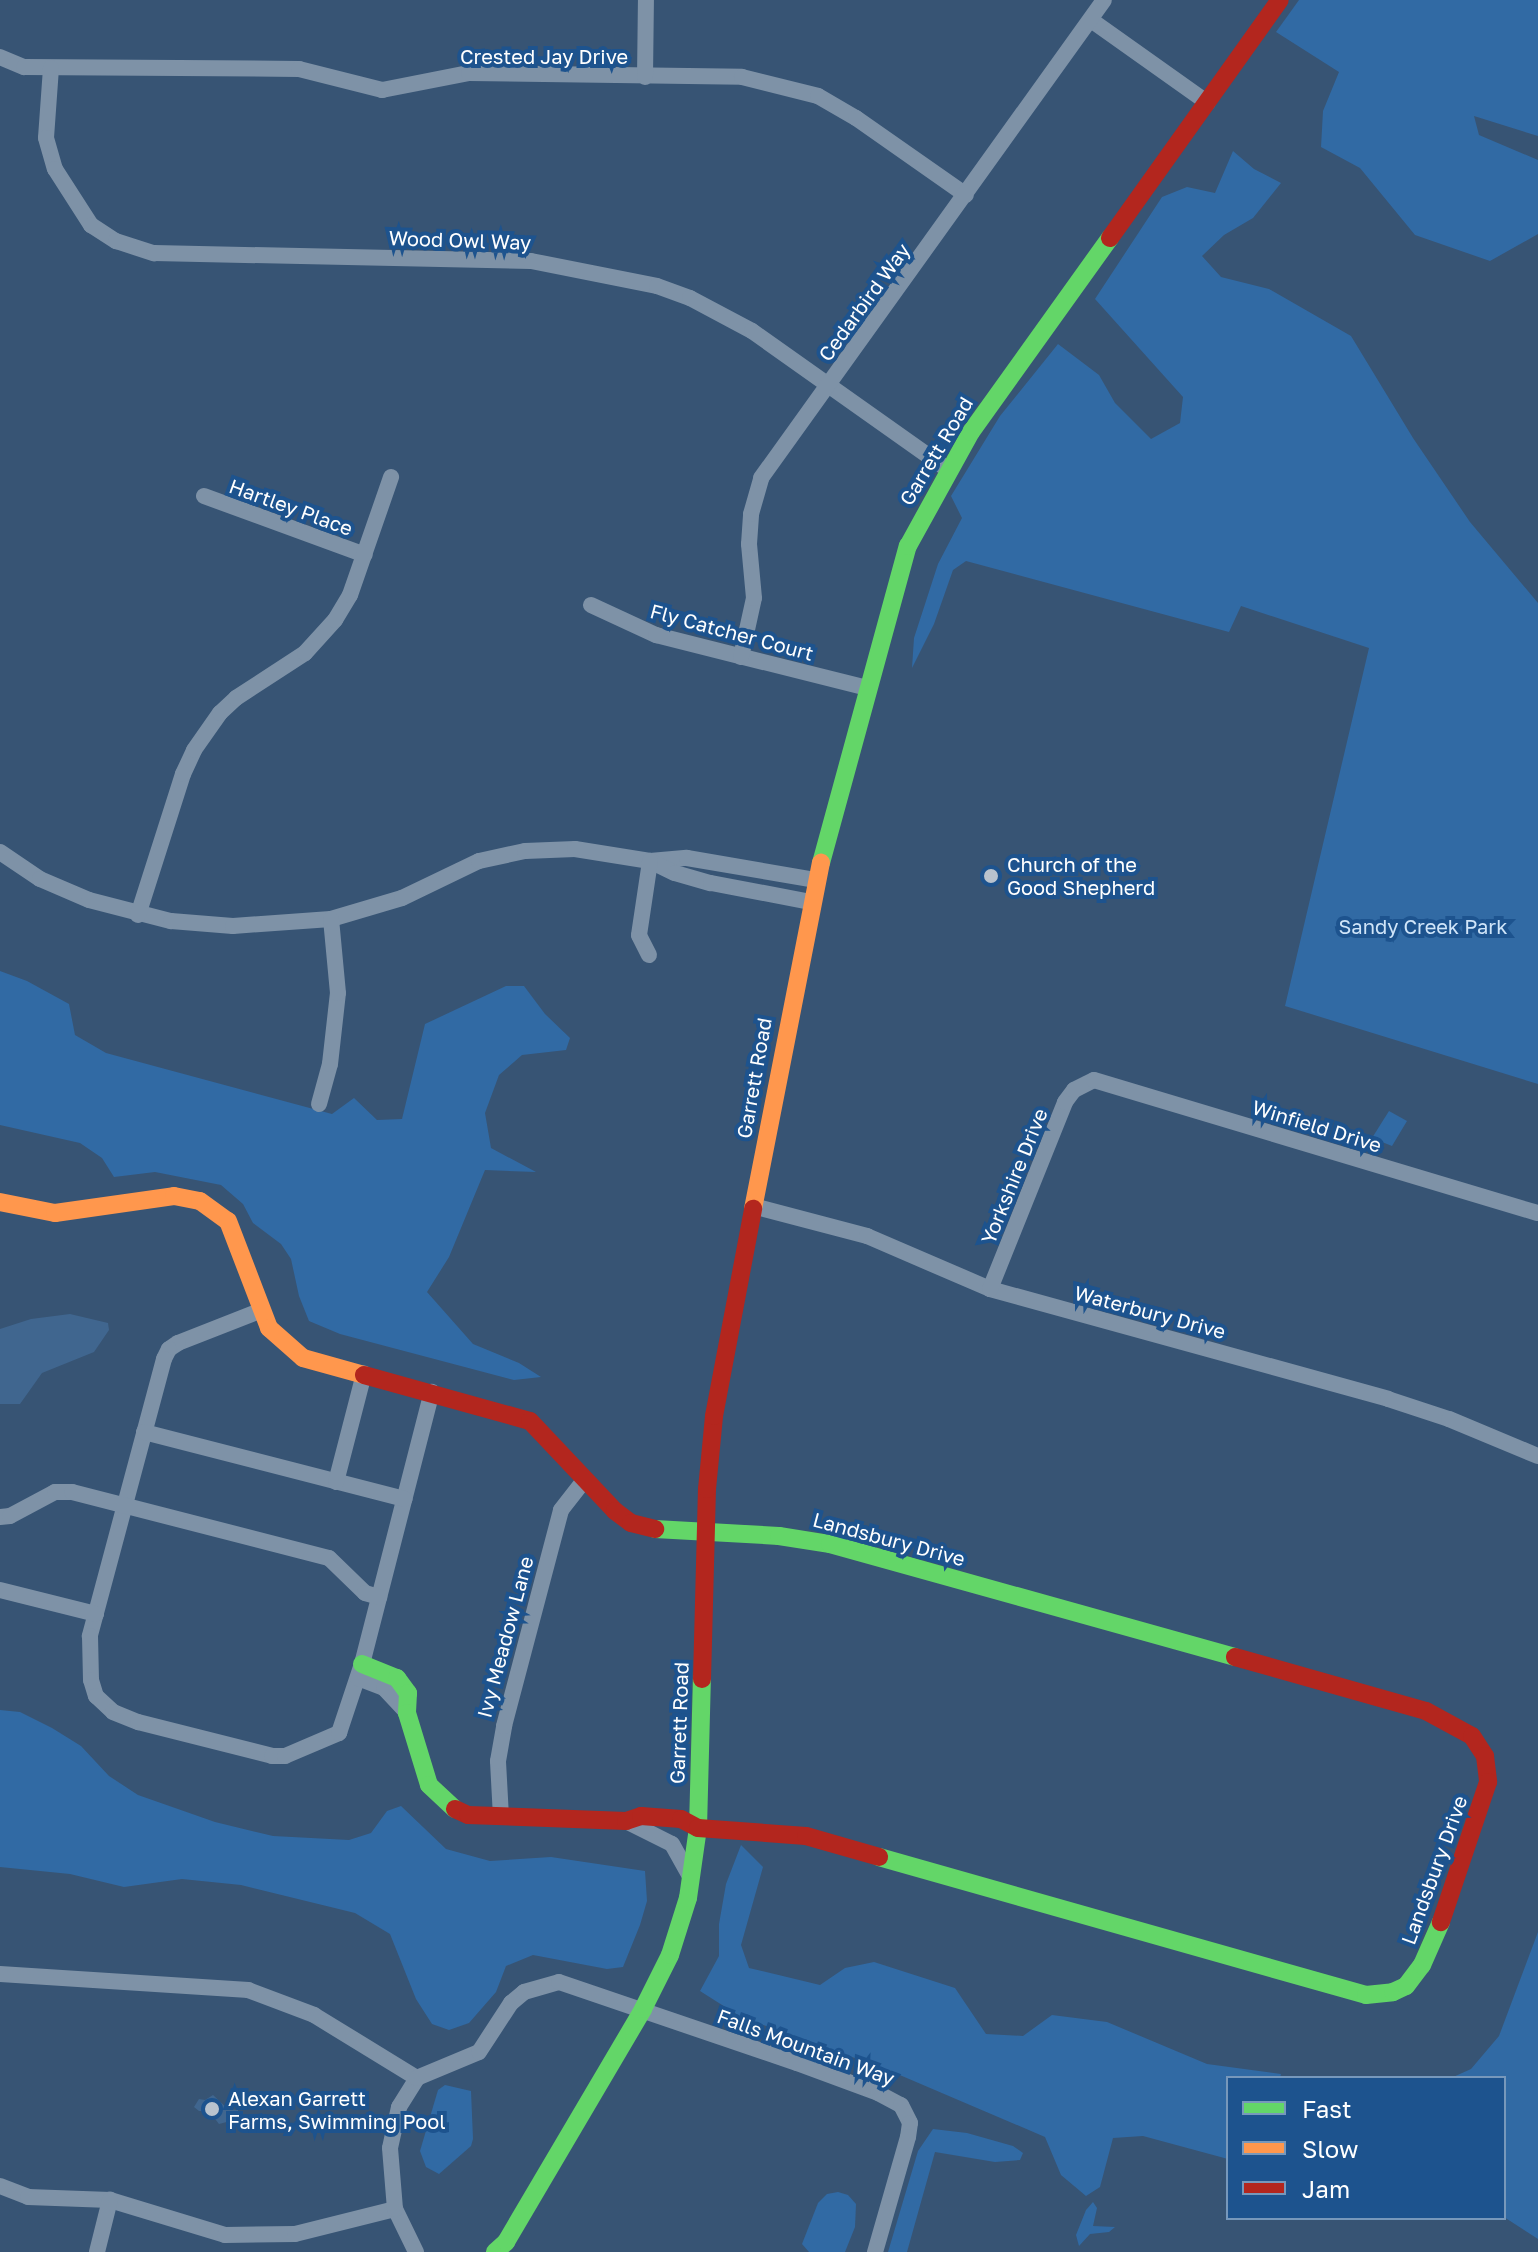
<!DOCTYPE html>
<style>
body{margin:0}
#map{position:relative;width:1538px;height:2252px;overflow:hidden;background:#375474;font-family:"Golos Text",sans-serif}
div>[style]{position:absolute}
[style*='--x']{left:calc(var(--x)*1px);top:calc(var(--y)*1px);width:calc(var(--w)*1px);rotate:calc(var(--a)*1deg)}
.green>*{inset:0;background:#316aa4}
.water>*{inset:0;background:#40668f}
.street>*{height:16px;margin:-8px;padding:0 8px;transform-origin:8px;border-radius:8px;background:#7e92a7}
.fast>*{height:18px;margin:-9px;padding:0 9px;transform-origin:9px;border-radius:9px;background:#63d668}
.slow>*{height:18px;margin:-9px;padding:0 9px;transform-origin:9px;border-radius:9px;background:#ff974d}
.jam>*{height:18px;margin:-9px;padding:0 9px;transform-origin:9px;border-radius:9px;background:#b3261e}
.dots>*{width:22px;height:22px;translate:-50% -50%;box-sizing:border-box;border:4px solid #1d538e;border-radius:50%}
span{translate:-50% -50%;white-space:nowrap;text-align:center;line-height:1.15;-webkit-text-stroke:8px #1d538e;paint-order:stroke}
.street-label{font-size:20px;color:#fff}
.poi-label{font-size:20px;color:#fff}
.left{translate:0 -50%;text-align:left}
.park-label{font-size:20px;color:#d0e5f9}
.legend{position:absolute;left:1226px;top:2076px;width:280px;height:144px;box-sizing:border-box;background:#1d538e;border:2px solid #7798bb;margin:0;padding:10px 14px;list-style:none;font-size:24px;color:#fff}
.legend li{display:flex;align-items:center;gap:16px;height:40px}
.legend b{width:40px;border:2px solid #7798bb}
</style>
<div id="map">
<div class="green">
<i style="clip-path:polygon(1299px 0,1538px 0,1538px 136px,1474px 116px,1479px 135px,1538px 160px,1538px 234px,1490px 261px,1415px 235px,1360px 168px,1321px 147px,1323px 111px,1339px 72px,1276px 32px)"></i>
<i style="clip-path:polygon(1233px 151px,1254px 169px,1281px 183px,1253px 218px,1224px 235px,1202px 256px,1221px 277px,1269px 289px,1351px 336px,1413px 438px,1470px 522px,1538px 603px,1538px 1084px,1285px 1006px,1369px 648px,1241px 606px,1229px 632px,966px 561px,953px 570px,934px 624px,912px 668px,914px 638px,938px 564px,962px 518px,951px 496px,1000px 416px,1058px 344px,1099px 375px,1115px 403px,1151px 439px,1180px 423px,1183px 397px,1095px 299px,1162px 197px,1187px 187px,1215px 193px)"></i>
<i style="clip-path:polygon(0 971px,27px 981px,69px 1004px,75px 1035px,106px 1053px,332px 1114px,354px 1098px,377px 1120px,402px 1119px,425px 1024px,506px 986px,524px 986px,545px 1014px,570px 1038px,566px 1050px,522px 1055px,499px 1075px,485px 1113px,491px 1148px,536px 1172px,485px 1170px,449px 1257px,427px 1292px,473px 1344px,519px 1363px,541px 1377px,514px 1380px,340px 1334px,309px 1321px,299px 1296px,291px 1259px,281px 1244px,253px 1223px,243px 1204px,221px 1185px,155px 1172px,114px 1177px,102px 1158px,80px 1143px,0 1125px)"></i>
<i style="clip-path:polygon(1389px 1111px,1407px 1121px,1392px 1146px,1372px 1138px)"></i>
<i style="clip-path:polygon(0 1710px,20px 1712px,52px 1728px,81px 1746px,109px 1776px,138px 1795px,215px 1822px,273px 1836px,349px 1840px,371px 1833px,387px 1811px,401px 1806px,446px 1849px,490px 1861px,551px 1857px,645px 1871px,647px 1901px,640px 1925px,623px 1967px,607px 1969px,533px 1955px,506px 1966px,496px 1992px,469px 2023px,449px 2030px,432px 2024px,416px 1999px,390px 1934px,355px 1913px,241px 1885px,182px 1879px,124px 1887px,70px 1874px,0 1867px)"></i>
<i style="clip-path:polygon(741px 1845px,763px 1867px,741px 1945px,749px 1968px,820px 1985px,845px 1968px,874px 1962px,955px 1988px,986px 2034px,1023px 2036px,1052px 2015px,1107px 2022px,1207px 2064px,1281px 2074px,1280px 2078px,1228px 2078px,1228px 2159px,1143px 2136px,1113px 2138px,1100px 2187px,1086px 2196px,1061px 2175px,1045px 2137px,888px 2070px,741px 2017px,700px 1991px,719px 1956px,719px 1924px,726px 1884px)"></i>
<i style="clip-path:polygon(1538px 1932px,1538px 2239px,1504px 2217px,1504px 2078px,1451px 2078px,1471px 2069px,1499px 2036px)"></i>
<i style="clip-path:polygon(445px 2085px,471px 2091px,473px 2139px,471px 2146px,439px 2174px,426px 2167px,420px 2151px,438px 2090px)"></i>
<i style="clip-path:polygon(933px 2129px,967px 2133px,1013px 2146px,1023px 2153px,1020px 2160px,995px 2162px,935px 2152px,907px 2252px,888px 2252px,918px 2151px)"></i>
<i style="clip-path:polygon(838px 2192px,848px 2195px,856px 2204px,855px 2227px,845px 2252px,809px 2252px,802px 2244px,818px 2203px,827px 2194px)"></i>
<i style="clip-path:polygon(1093px 2202px,1097px 2208px,1093px 2226px,1115px 2227px,1109px 2232px,1090px 2234px,1079px 2246px,1076px 2235px,1086px 2210px)"></i>
</div>
<div class="water">
<i style="clip-path:polygon(70px 1314px,108px 1323px,109px 1330px,94px 1352px,42px 1373px,20px 1404px,0 1404px,0 1329px,31px 1319px)"></i>
<i style="clip-path:polygon(213px 2095px,228px 2109px,238px 2110px,238px 2119px,219px 2124px,209px 2111px,199px 2111px,194px 2107px,199px 2099px,205px 2100px)"></i>
</div>
<div class="street">
<i style="--x:1091;--y:20;--w:143;--a:35.4"></i>
<i style="--x:0;--y:57;--w:26;--a:23"></i>
<i style="--x:24;--y:67;--w:275;--a:0.4"></i>
<i style="--x:299;--y:69;--w:86;--a:14.2"></i>
<i style="--x:382;--y:90;--w:89;--a:-11.1"></i>
<i style="--x:469;--y:73;--w:273;--a:0.8"></i>
<i style="--x:742;--y:77;--w:78;--a:14"></i>
<i style="--x:818;--y:96;--w:44;--a:30.1"></i>
<i style="--x:856;--y:118;--w:134;--a:35"></i>
<i style="--x:51;--y:68;--w:70;--a:94.1"></i>
<i style="--x:46;--y:138;--w:32;--a:74"></i>
<i style="--x:55;--y:169;--w:67;--a:57.3"></i>
<i style="--x:91;--y:225;--w:30;--a:33"></i>
<i style="--x:116;--y:241;--w:40;--a:18"></i>
<i style="--x:154;--y:253;--w:377;--a:1.2"></i>
<i style="--x:531;--y:261;--w:128;--a:11.2"></i>
<i style="--x:657;--y:286;--w:35;--a:20"></i>
<i style="--x:690;--y:298;--w:70;--a:28"></i>
<i style="--x:752;--y:331;--w:239;--a:35.3"></i>
<i style="--x:645;--y:77;--w:77;--a:-89.3"></i>
<i style="--x:204;--y:496;--w:171;--a:20.1"></i>
<i style="--x:591;--y:605;--w:72;--a:24.8"></i>
<i style="--x:656;--y:635;--w:218;--a:14.1"></i>
<i style="--x:741;--y:657;--w:60;--a:-77.6"></i>
<i style="--x:754;--y:598;--w:54;--a:-95.3"></i>
<i style="--x:749;--y:544;--w:30;--a:-86"></i>
<i style="--x:751;--y:514;--w:37;--a:-74"></i>
<i style="--x:761;--y:478;--w:588;--a:-54.34"></i>
<i style="--x:0;--y:852;--w:48;--a:34"></i>
<i style="--x:40;--y:879;--w:53;--a:23.2"></i>
<i style="--x:89;--y:900;--w:85;--a:14.4"></i>
<i style="--x:171;--y:921;--w:62;--a:4.6"></i>
<i style="--x:233;--y:926;--w:98;--a:-4.1"></i>
<i style="--x:331;--y:919;--w:74;--a:-16.5"></i>
<i style="--x:402;--y:898;--w:85;--a:-25.7"></i>
<i style="--x:479;--y:861;--w:47;--a:-12.3"></i>
<i style="--x:525;--y:851;--w:50;--a:-2.3"></i>
<i style="--x:575;--y:849;--w:76;--a:9.1"></i>
<i style="--x:650;--y:861;--w:37;--a:-5"></i>
<i style="--x:687;--y:858;--w:131;--a:9.7"></i>
<i style="--x:652;--y:862;--w:25;--a:26"></i>
<i style="--x:675;--y:873;--w:37;--a:16"></i>
<i style="--x:711;--y:883;--w:102;--a:10.8"></i>
<i style="--x:138;--y:915;--w:148;--a:-72.3"></i>
<i style="--x:183;--y:774;--w:26;--a:-65"></i>
<i style="--x:194;--y:750;--w:45;--a:-54.9"></i>
<i style="--x:220;--y:713;--w:22;--a:-43"></i>
<i style="--x:236;--y:698;--w:82;--a:-33.1"></i>
<i style="--x:305;--y:653;--w:45;--a:-47.7"></i>
<i style="--x:335;--y:620;--w:29;--a:-59"></i>
<i style="--x:350;--y:595;--w:125;--a:-70.8"></i>
<i style="--x:649;--y:955;--w:22;--a:-117"></i>
<i style="--x:639;--y:935;--w:75;--a:-81.5"></i>
<i style="--x:319;--y:1104;--w:41;--a:-74.6"></i>
<i style="--x:330;--y:1064;--w:71;--a:-83.6"></i>
<i style="--x:338;--y:993;--w:74;--a:-95.4"></i>
<i style="--x:753;--y:1206;--w:118;--a:14.7"></i>
<i style="--x:867;--y:1236;--w:134;--a:23.3"></i>
<i style="--x:990;--y:1289;--w:413;--a:15.4"></i>
<i style="--x:1388;--y:1399;--w:64;--a:18.2"></i>
<i style="--x:1449;--y:1419;--w:96;--a:22.6"></i>
<i style="--x:990;--y:1289;--w:201;--a:-68.1"></i>
<i style="--x:1065;--y:1102;--w:15;--a:-53"></i>
<i style="--x:1074;--y:1090;--w:22;--a:-27"></i>
<i style="--x:1094;--y:1080;--w:463;--a:16.7"></i>
<i style="--x:262;--y:1310;--w:90;--a:158.6"></i>
<i style="--x:178;--y:1343;--w:11;--a:146"></i>
<i style="--x:169;--y:1349;--w:11;--a:117"></i>
<i style="--x:164;--y:1359;--w:287;--a:105"></i>
<i style="--x:90;--y:1636;--w:44;--a:88.7"></i>
<i style="--x:91;--y:1680;--w:17;--a:73"></i>
<i style="--x:96;--y:1696;--w:23;--a:43"></i>
<i style="--x:113;--y:1712;--w:27;--a:22"></i>
<i style="--x:138;--y:1722;--w:138;--a:14.2"></i>
<i style="--x:272;--y:1756;--w:13;--a:0"></i>
<i style="--x:285;--y:1756;--w:59;--a:-23.1"></i>
<i style="--x:339;--y:1733;--w:73;--a:-71.6"></i>
<i style="--x:362;--y:1664;--w:281;--a:-75.6"></i>
<i style="--x:144;--y:1432;--w:269;--a:14.4"></i>
<i style="--x:336;--y:1482;--w:112;--a:-75.5"></i>
<i style="--x:0;--y:1517;--w:10;--a:-6"></i>
<i style="--x:10;--y:1516;--w:51;--a:-28.1"></i>
<i style="--x:55;--y:1492;--w:17;--a:0"></i>
<i style="--x:72;--y:1492;--w:265;--a:14.4"></i>
<i style="--x:329;--y:1558;--w:50;--a:44.2"></i>
<i style="--x:365;--y:1593;--w:15;--a:16"></i>
<i style="--x:0;--y:1590;--w:99;--a:14"></i>
<i style="--x:358;--y:1678;--w:28;--a:21"></i>
<i style="--x:384;--y:1688;--w:34;--a:47"></i>
<i style="--x:501;--y:1817;--w:56;--a:-93.1"></i>
<i style="--x:498;--y:1761;--w:36;--a:-80"></i>
<i style="--x:504;--y:1726;--w:223;--a:-75.2"></i>
<i style="--x:561;--y:1510;--w:39;--a:-52"></i>
<i style="--x:626;--y:1821;--w:51;--a:26.6"></i>
<i style="--x:672;--y:1844;--w:38;--a:61"></i>
<i style="--x:0;--y:1974;--w:249;--a:3.7"></i>
<i style="--x:248;--y:1990;--w:71;--a:20.7"></i>
<i style="--x:314;--y:2015;--w:121;--a:31.5"></i>
<i style="--x:0;--y:2186;--w:30;--a:21"></i>
<i style="--x:28;--y:2197;--w:82;--a:2.1"></i>
<i style="--x:110;--y:2200;--w:120;--a:16.9"></i>
<i style="--x:225;--y:2235;--w:70;--a:-0.8"></i>
<i style="--x:295;--y:2234;--w:103;--a:-14"></i>
<i style="--x:97;--y:2252;--w:54;--a:-76"></i>
<i style="--x:416;--y:2252;--w:48;--a:-116"></i>
<i style="--x:395;--y:2209;--w:61;--a:-94.7"></i>
<i style="--x:390;--y:2148;--w:42;--a:-77.6"></i>
<i style="--x:399;--y:2107;--w:34;--a:-58"></i>
<i style="--x:417;--y:2078;--w:67;--a:-22.8"></i>
<i style="--x:479;--y:2052;--w:59;--a:-56.9"></i>
<i style="--x:511;--y:2003;--w:17;--a:-40"></i>
<i style="--x:524;--y:1992;--w:36;--a:-16"></i>
<i style="--x:559;--y:1982;--w:251;--a:18.8"></i>
<i style="--x:797;--y:2063;--w:86;--a:20.3"></i>
<i style="--x:878;--y:2093;--w:26;--a:28"></i>
<i style="--x:901;--y:2105;--w:20;--a:63"></i>
<i style="--x:910;--y:2123;--w:14;--a:98"></i>
<i style="--x:908;--y:2137;--w:120;--a:106"></i>
</div>
<div class="fast">
<i style="--x:821;--y:863;--w:329;--a:-74.7"></i>
<i style="--x:908;--y:546;--w:130;--a:-61.1"></i>
<i style="--x:971;--y:432;--w:239;--a:-54.4"></i>
<i style="--x:655;--y:1529;--w:124;--a:3.2"></i>
<i style="--x:779;--y:1536;--w:52;--a:8.9"></i>
<i style="--x:830;--y:1544;--w:420;--a:15.6"></i>
<i style="--x:362;--y:1664;--w:38;--a:22"></i>
<i style="--x:397;--y:1678;--w:19;--a:54"></i>
<i style="--x:408;--y:1693;--w:20;--a:93"></i>
<i style="--x:407;--y:1713;--w:75;--a:73"></i>
<i style="--x:429;--y:1785;--w:35;--a:43"></i>
<i style="--x:879;--y:1857;--w:506;--a:15.82"></i>
<i style="--x:1366;--y:1995;--w:27;--a:-6"></i>
<i style="--x:1393;--y:1992;--w:14;--a:-25"></i>
<i style="--x:1406;--y:1986;--w:26;--a:-53"></i>
<i style="--x:1422;--y:1965;--w:47;--a:-66.2"></i>
<i style="--x:495;--y:2252;--w:15;--a:-42"></i>
<i style="--x:506;--y:2242;--w:270;--a:-59.5"></i>
<i style="--x:643;--y:2009;--w:60;--a:-63.4"></i>
<i style="--x:670;--y:1955;--w:60;--a:-72.5"></i>
<i style="--x:688;--y:1898;--w:71;--a:-81.9"></i>
<i style="--x:698;--y:1828;--w:149;--a:-88.5"></i>
</div>
<div class="slow">
<i style="--x:0;--y:1202;--w:56;--a:11.3"></i>
<i style="--x:55;--y:1213;--w:120;--a:-8.1"></i>
<i style="--x:174;--y:1196;--w:26;--a:11"></i>
<i style="--x:200;--y:1201;--w:34;--a:36"></i>
<i style="--x:228;--y:1221;--w:115;--a:69"></i>
<i style="--x:269;--y:1328;--w:45;--a:41.4"></i>
<i style="--x:303;--y:1358;--w:63;--a:15.6"></i>
<i style="--x:753;--y:1209;--w:353;--a:-78.9"></i>
</div>
<div class="jam">
<i style="--x:1110;--y:238;--w:292;--a:-54.5"></i>
<i style="--x:364;--y:1375;--w:172;--a:15.5"></i>
<i style="--x:530;--y:1421;--w:124;--a:46.6"></i>
<i style="--x:615;--y:1511;--w:20;--a:37"></i>
<i style="--x:631;--y:1523;--w:25;--a:14"></i>
<i style="--x:1235;--y:1657;--w:198;--a:15.8"></i>
<i style="--x:1426;--y:1711;--w:52;--a:28.5"></i>
<i style="--x:1472;--y:1736;--w:24;--a:57"></i>
<i style="--x:1485;--y:1756;--w:26;--a:83"></i>
<i style="--x:1488;--y:1782;--w:148;--a:108.6"></i>
<i style="--x:702;--y:1679;--w:190;--a:-88.5"></i>
<i style="--x:707;--y:1489;--w:73;--a:-84.5"></i>
<i style="--x:714;--y:1416;--w:211;--a:-79.3"></i>
<i style="--x:455;--y:1809;--w:14;--a:25"></i>
<i style="--x:468;--y:1815;--w:158;--a:2.2"></i>
<i style="--x:626;--y:1821;--w:16;--a:-18"></i>
<i style="--x:641;--y:1816;--w:40;--a:4.3"></i>
<i style="--x:681;--y:1819;--w:19;--a:28"></i>
<i style="--x:698;--y:1828;--w:108;--a:4.2"></i>
<i style="--x:806;--y:1836;--w:76;--a:16"></i>
</div>
<div class="dots">
<i style="left:991px;top:876px;background:#b9c3ce"></i>
<i style="left:212px;top:2109px;background:#b9c3ce"></i>
</div>
<div class="street-label">
<span style="left:544px;top:56px">Crested Jay Drive</span>
<span style="left:460px;top:240px;rotate:2deg">Wood Owl Way</span>
<span style="left:864px;top:302px;rotate:-54deg">Cedarbird Way</span>
<span style="left:936px;top:451px;rotate:-59deg">Garrett Road</span>
<span style="left:291px;top:507px;rotate:20deg">Hartley Place</span>
<span style="left:732px;top:632px;rotate:15deg">Fly Catcher Court</span>
<span style="left:754px;top:1078px;rotate:-80deg">Garrett Road</span>
<span style="left:1317px;top:1126px;rotate:17deg">Winfield Drive</span>
<span style="left:1014px;top:1176px;rotate:-68deg">Yorkshire Drive</span>
<span style="left:1150px;top:1312px;rotate:15deg">Waterbury Drive</span>
<span style="left:889px;top:1539px;rotate:15deg">Landsbury Drive</span>
<span style="left:505px;top:1637px;rotate:-75deg">Ivy Meadow Lane</span>
<span style="left:679px;top:1723px;rotate:-88deg">Garrett Road</span>
<span style="left:1434px;top:1870px;rotate:-70deg">Landsbury Drive</span>
<span style="left:806px;top:2047px;rotate:20deg">Falls Mountain Way</span>
</div>
<div class="poi-label">
<span class="left" style="left:1007px;top:876px">Church of the<br>Good Shepherd</span>
<span class="left" style="left:228px;top:2110px">Alexan Garrett<br>Farms, Swimming Pool</span>
</div>
<div class="park-label">
<span style="left:1423px;top:926px">Sandy Creek Park</span>
</div>
<ul class="legend">
<li><b style="height:10px;background:#63d668"></b>Fast</li>
<li><b style="height:10px;background:#ff974d"></b>Slow</li>
<li><b style="height:10px;background:#b3261e"></b>Jam</li>
</ul>
</div>
